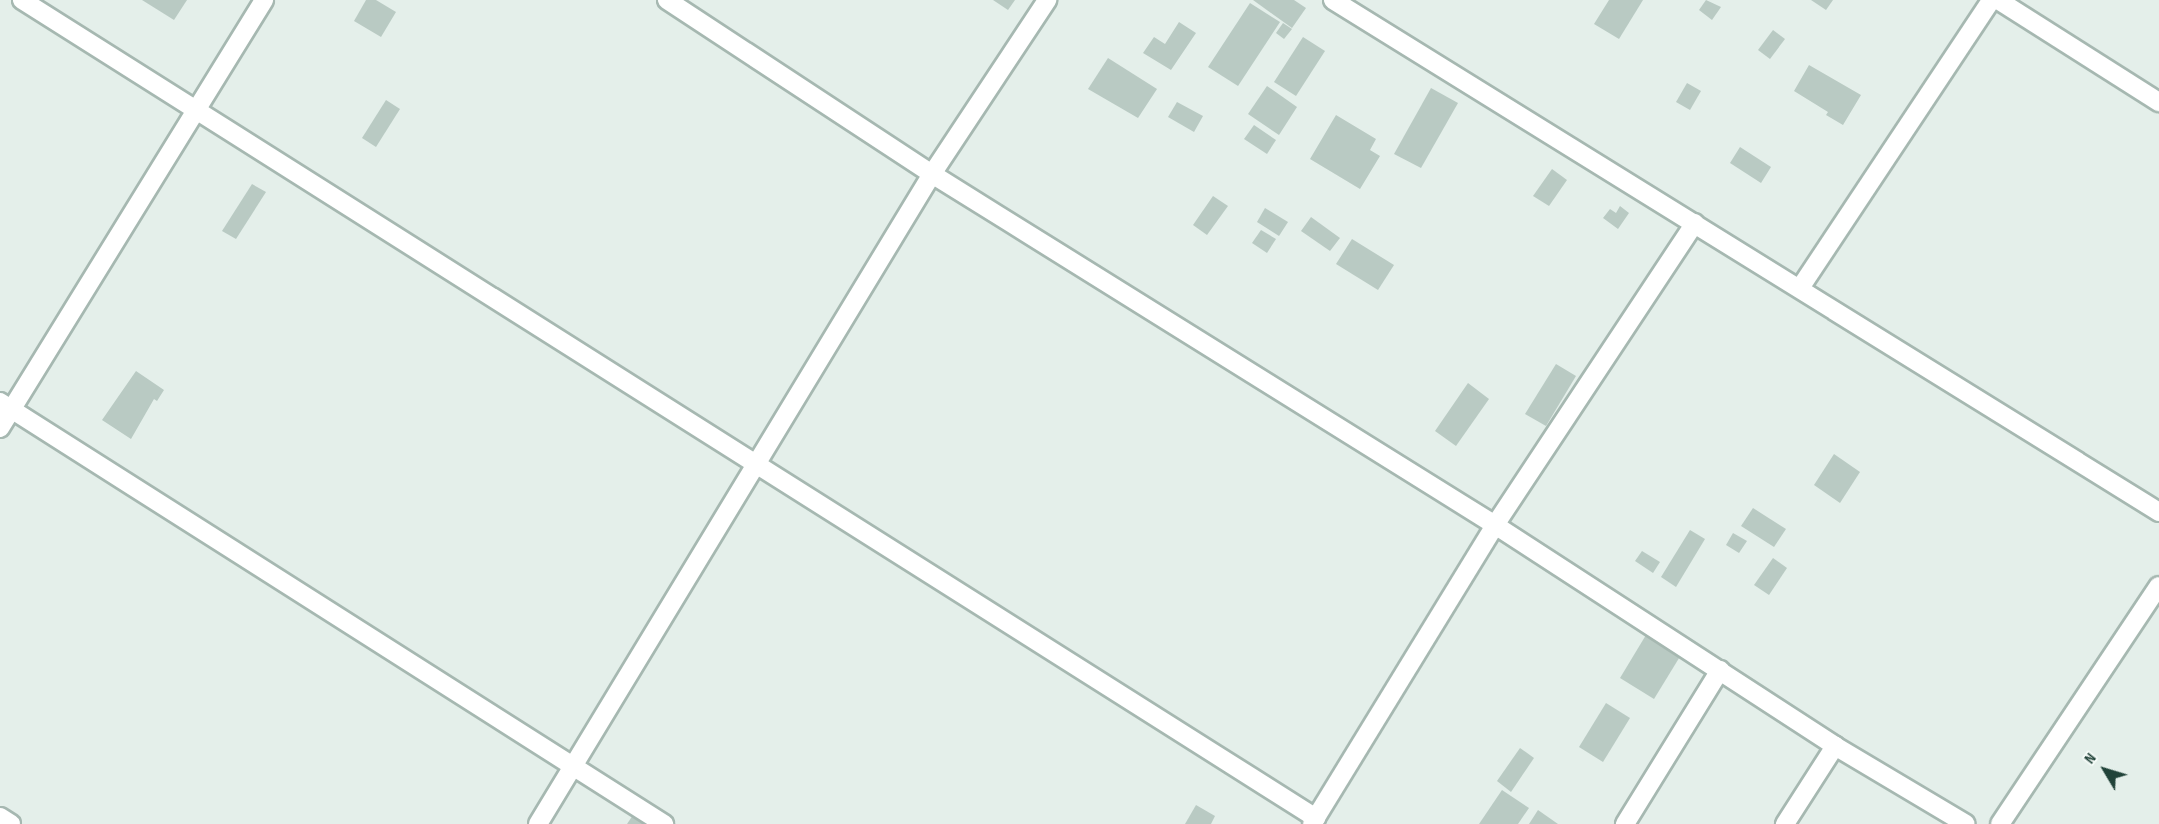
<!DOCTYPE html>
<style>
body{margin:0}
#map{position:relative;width:2159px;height:824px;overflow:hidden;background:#e4efea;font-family:"Sofia Sans Condensed",sans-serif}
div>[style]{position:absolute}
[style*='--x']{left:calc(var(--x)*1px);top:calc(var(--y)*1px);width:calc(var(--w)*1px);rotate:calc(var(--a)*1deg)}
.building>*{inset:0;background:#b9cac3}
.roads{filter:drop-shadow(2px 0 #a6b8b1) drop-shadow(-2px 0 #a6b8b1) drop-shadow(0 2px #a6b8b1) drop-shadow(0 -2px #a6b8b1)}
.street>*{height:18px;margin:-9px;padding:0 9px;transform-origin:9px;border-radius:9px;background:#fff}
.secondary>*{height:18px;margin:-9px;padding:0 9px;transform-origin:9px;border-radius:9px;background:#fff}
span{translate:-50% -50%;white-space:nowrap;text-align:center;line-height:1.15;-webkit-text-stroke:4.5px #f5fbf8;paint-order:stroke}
.north{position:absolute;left:2075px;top:740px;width:60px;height:60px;-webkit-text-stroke:4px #f5fbf8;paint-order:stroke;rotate:308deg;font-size:16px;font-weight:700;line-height:24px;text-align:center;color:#214339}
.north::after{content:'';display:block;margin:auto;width:21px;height:27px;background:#214339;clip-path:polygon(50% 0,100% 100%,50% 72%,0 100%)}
</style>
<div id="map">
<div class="building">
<i style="clip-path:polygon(142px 0,187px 0,174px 20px)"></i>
<i style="clip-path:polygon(366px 0,376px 0,396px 12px,381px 37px,354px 21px)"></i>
<i style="clip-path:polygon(993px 0,1015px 0,1008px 10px)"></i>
<i style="clip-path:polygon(1253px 0,1294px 0,1306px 8px,1292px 28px)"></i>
<i style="clip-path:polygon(1609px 0,1643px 0,1619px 39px,1594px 24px)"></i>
<i style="clip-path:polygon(1706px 0,1721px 7px,1712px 20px,1699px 10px)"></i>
<i style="clip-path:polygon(1811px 0,1833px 0,1826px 10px)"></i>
<i style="clip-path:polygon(1250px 3px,1280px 22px,1238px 86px,1208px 67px)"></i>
<i style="clip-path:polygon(1179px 22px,1196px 33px,1171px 70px,1143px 53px,1154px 37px,1165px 44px)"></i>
<i style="clip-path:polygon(1283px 23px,1292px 29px,1284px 39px,1276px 33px)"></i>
<i style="clip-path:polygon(1773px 30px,1785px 39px,1770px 59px,1758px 50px)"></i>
<i style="clip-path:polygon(1303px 37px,1325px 51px,1296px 96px,1274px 82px)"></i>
<i style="clip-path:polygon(1108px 58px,1157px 89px,1138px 118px,1088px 89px)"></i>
<i style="clip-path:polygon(1809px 65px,1861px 95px,1843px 125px,1826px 115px,1828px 112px,1794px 91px)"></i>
<i style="clip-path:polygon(1687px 83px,1701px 91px,1690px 110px,1676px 102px)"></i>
<i style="clip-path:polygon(1267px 86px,1297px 107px,1279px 135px,1248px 114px)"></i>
<i style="clip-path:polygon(1431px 88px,1458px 103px,1421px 168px,1394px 154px)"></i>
<i style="clip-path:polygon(386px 100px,400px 109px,376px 147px,362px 138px)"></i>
<i style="clip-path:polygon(1177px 102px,1203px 116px,1194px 132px,1168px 117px)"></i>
<i style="clip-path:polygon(1336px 115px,1376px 139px,1370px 150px,1380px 156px,1360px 189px,1310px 159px)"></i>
<i style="clip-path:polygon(1254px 125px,1276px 140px,1267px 154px,1244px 139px)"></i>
<i style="clip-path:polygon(1740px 147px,1771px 167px,1761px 183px,1730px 163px)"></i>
<i style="clip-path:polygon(1552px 169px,1567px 180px,1549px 206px,1533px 196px)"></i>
<i style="clip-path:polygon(252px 184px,266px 192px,236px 239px,222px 231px)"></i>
<i style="clip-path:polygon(1213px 196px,1228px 206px,1207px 235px,1193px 225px)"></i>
<i style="clip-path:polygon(1620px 206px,1629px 213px,1618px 229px,1603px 218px,1610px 209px,1616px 213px)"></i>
<i style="clip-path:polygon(1265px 208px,1288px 222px,1279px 236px,1257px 222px)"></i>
<i style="clip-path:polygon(1311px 217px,1340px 238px,1330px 251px,1301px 231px)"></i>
<i style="clip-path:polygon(1261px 230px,1276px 239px,1267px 253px,1252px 243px)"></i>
<i style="clip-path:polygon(1352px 239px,1394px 265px,1378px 290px,1336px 264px)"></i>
<i style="clip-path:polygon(1556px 364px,1576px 376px,1546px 426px,1525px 414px)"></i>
<i style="clip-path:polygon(136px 371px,164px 390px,157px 401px,154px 399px,131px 439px,102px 420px)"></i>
<i style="clip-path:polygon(1468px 383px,1489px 399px,1456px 446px,1435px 431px)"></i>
<i style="clip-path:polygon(1834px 454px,1860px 472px,1840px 503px,1814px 485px)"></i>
<i style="clip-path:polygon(1753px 508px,1786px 529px,1774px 547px,1741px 526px)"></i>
<i style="clip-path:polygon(1690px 530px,1705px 539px,1676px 587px,1661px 577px)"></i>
<i style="clip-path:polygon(1733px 533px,1747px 541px,1739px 553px,1726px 545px)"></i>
<i style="clip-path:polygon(1642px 551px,1660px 562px,1653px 573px,1635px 561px)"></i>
<i style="clip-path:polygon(1773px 558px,1787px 568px,1769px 595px,1754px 585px)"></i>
<i style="clip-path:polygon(1649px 630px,1684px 650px,1654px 699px,1620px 678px)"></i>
<i style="clip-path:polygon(1606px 703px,1630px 718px,1603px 762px,1579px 747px)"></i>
<i style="clip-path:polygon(1520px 748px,1534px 758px,1511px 792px,1497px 781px)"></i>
<i style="clip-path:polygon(1502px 790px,1529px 808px,1518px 824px,1479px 824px)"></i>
<i style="clip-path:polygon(1196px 805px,1215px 816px,1211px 824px,1185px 824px)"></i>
<i style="clip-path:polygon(1538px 810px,1558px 824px,1529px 824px)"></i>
<i style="clip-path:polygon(633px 815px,645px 824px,627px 824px)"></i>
</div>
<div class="roads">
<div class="street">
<i style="--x:22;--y:0;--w:1531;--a:32.3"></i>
<i style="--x:667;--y:0;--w:317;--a:33.3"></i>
<i style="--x:932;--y:174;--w:663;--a:31.94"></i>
<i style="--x:1495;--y:525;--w:406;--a:33"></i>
<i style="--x:1835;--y:746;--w:152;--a:30.8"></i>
<i style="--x:1998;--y:0;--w:191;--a:32.4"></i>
<i style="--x:1800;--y:288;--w:346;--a:-56.4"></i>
<i style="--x:0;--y:402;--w:787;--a:32.44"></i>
<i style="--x:0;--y:428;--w:503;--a:-58.33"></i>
<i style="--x:0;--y:817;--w:13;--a:32"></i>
<i style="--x:538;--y:824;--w:760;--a:-58.78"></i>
<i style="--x:932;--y:174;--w:209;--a:-56.5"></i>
<i style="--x:1312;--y:824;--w:351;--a:-58.5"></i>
<i style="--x:1495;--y:525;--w:362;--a:-56.5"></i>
<i style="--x:1625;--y:824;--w:181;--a:-58.3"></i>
<i style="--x:1785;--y:824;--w:93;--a:-57.3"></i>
<i style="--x:2000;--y:824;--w:286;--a:-56.3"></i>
</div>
<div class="secondary">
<i style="--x:1333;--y:0;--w:972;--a:31.79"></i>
</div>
</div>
<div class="north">N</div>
</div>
